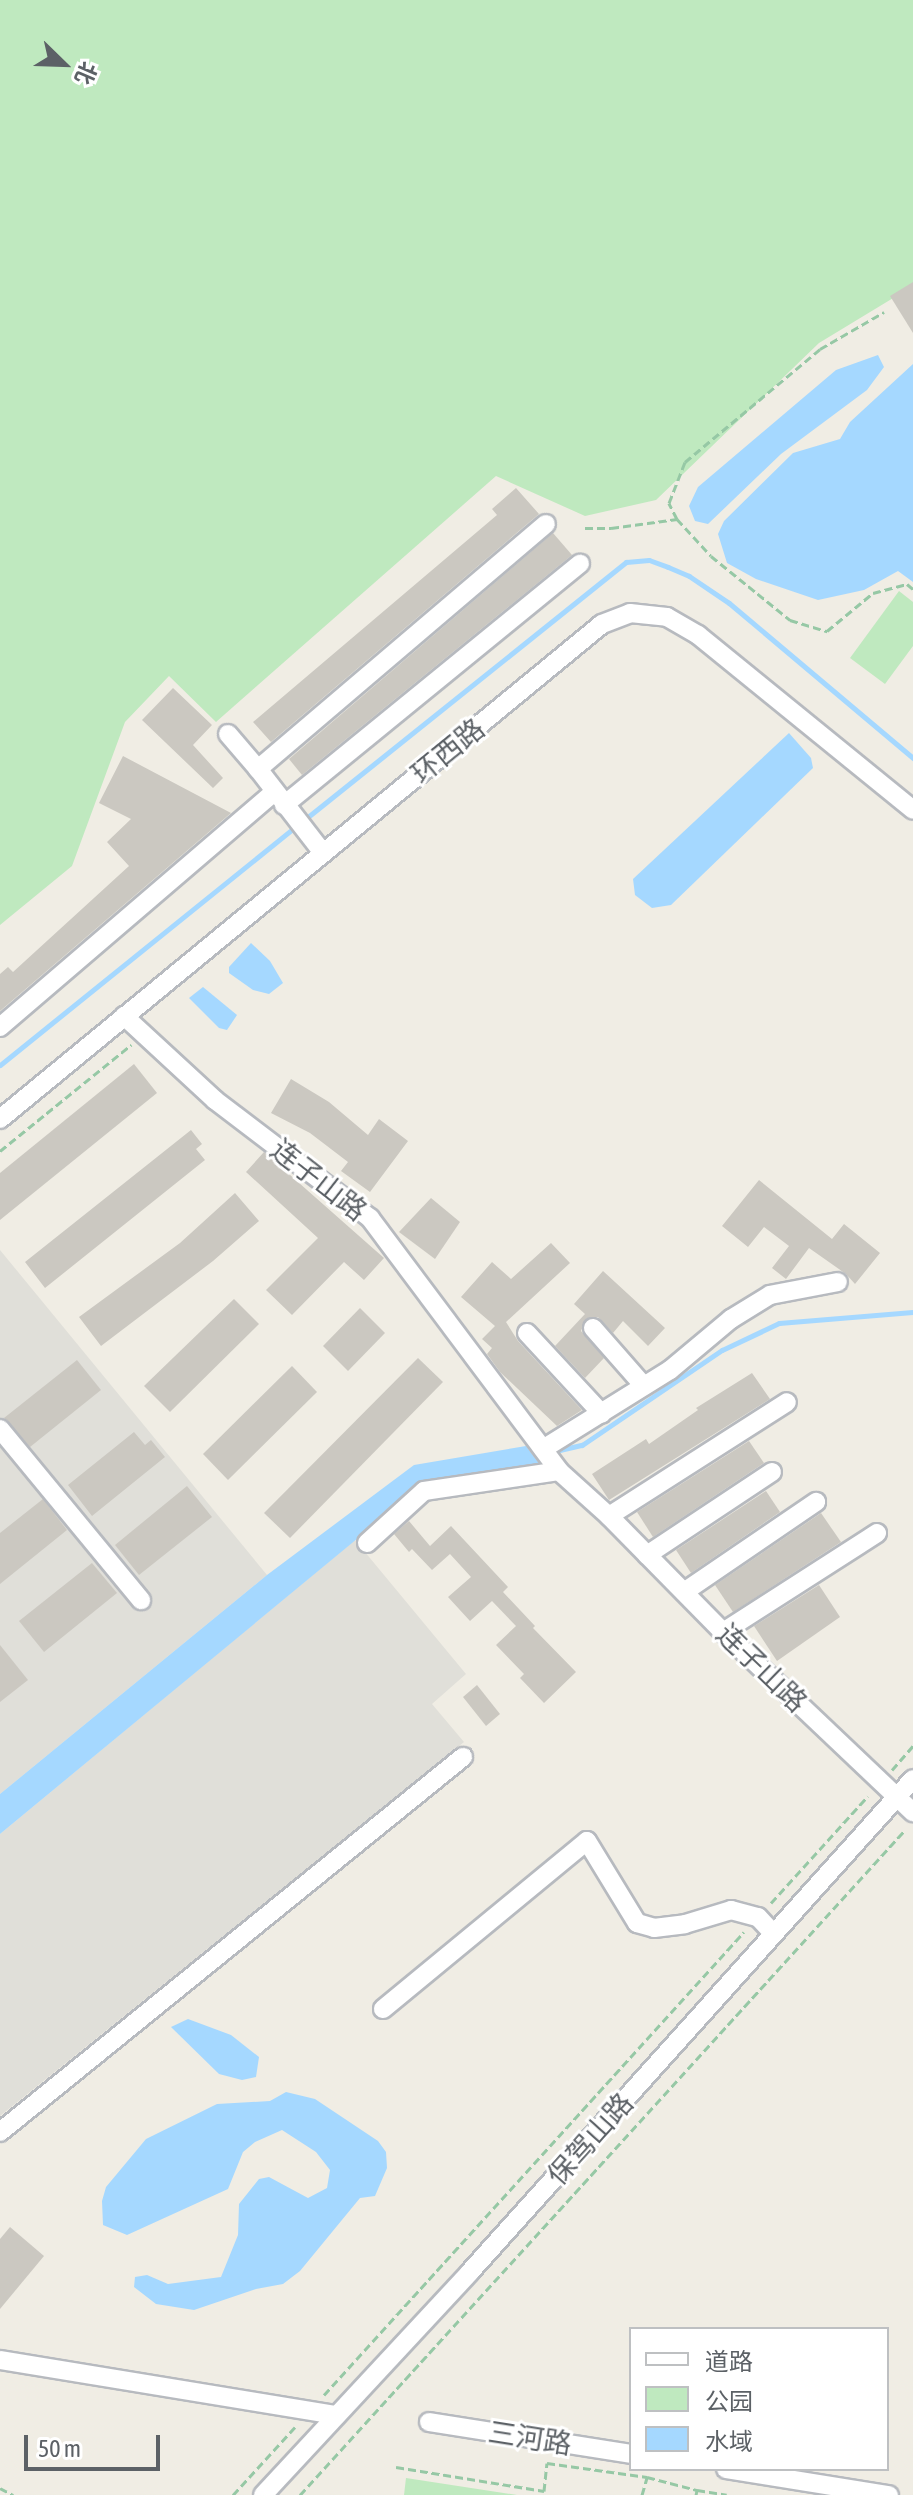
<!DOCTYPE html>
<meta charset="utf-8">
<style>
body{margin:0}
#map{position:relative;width:913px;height:2495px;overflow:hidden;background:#f0ede4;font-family:"Asap Condensed","Noto Sans SC",sans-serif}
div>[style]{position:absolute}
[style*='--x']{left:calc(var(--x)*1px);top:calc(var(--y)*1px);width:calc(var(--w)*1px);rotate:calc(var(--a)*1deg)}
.industrial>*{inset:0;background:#e0dfd9}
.green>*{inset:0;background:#bfe9bf}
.water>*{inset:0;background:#a5d8ff}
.stream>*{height:5px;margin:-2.5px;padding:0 2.5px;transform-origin:2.5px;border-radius:2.5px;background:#a5d8ff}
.building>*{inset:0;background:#cbc8c1}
.path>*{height:3px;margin-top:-1.5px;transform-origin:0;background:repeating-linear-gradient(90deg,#96c8a5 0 8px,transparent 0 12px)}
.roads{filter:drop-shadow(2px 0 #b7babf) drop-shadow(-2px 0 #b7babf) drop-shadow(0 2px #b7babf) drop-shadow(0 -2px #b7babf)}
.minor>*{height:18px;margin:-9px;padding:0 9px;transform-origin:9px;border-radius:9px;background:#fff}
span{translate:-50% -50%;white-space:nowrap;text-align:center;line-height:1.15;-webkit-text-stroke:6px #fff;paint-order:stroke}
.street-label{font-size:28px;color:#5c6166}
.legend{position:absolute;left:629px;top:2327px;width:260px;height:144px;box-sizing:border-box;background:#fff;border:2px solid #bec0c2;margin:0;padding:10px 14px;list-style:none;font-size:24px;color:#5c6166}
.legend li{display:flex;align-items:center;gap:16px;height:40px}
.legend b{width:40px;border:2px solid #bec0c2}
.north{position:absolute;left:24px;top:24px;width:80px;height:80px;-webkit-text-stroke:6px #fff;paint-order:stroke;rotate:113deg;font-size:22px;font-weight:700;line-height:32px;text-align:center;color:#5c6166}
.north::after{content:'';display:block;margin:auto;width:28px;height:36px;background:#5c6166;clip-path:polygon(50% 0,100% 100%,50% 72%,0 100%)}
.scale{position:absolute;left:24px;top:2435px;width:136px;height:36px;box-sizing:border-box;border:4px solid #5c6166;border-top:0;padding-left:10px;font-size:24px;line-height:28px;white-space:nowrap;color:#5c6166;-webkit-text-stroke:6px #fff;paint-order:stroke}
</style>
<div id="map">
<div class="industrial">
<i style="clip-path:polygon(0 1250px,267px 1575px,0 1794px)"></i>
<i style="clip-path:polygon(355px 1540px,466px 1674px,432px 1704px,464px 1742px,0 2116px,0 1834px)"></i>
</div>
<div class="green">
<i style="clip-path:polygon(0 0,913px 0,913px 286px,819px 343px,656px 500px,585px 516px,496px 476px,216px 722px,169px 676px,125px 722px,72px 866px,0 925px)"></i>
<i style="clip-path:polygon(899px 591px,913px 602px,913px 646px,885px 684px,850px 658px)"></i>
<i style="clip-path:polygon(406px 2478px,517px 2495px,404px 2495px)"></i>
</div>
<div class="water">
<i style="clip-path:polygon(878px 355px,884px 367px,867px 390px,781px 454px,708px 524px,695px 521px,689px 506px,698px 487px,836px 370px)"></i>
<i style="clip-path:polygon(913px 364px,913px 582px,898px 571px,864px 590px,818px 600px,756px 579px,727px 563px,718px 534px,724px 521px,793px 453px,840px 439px,850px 422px)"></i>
<i style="clip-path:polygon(789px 733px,811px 758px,813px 768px,671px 905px,652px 908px,635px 895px,633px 879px)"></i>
<i style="clip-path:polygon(251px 943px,270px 961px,283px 983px,269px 994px,253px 990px,229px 973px,229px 967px)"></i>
<i style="clip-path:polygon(203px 987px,237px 1015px,227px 1030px,219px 1028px,189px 998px)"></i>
<i style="clip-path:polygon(526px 1446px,547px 1474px,421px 1486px,0 1834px,0 1794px,267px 1575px,414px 1465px)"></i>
<i style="clip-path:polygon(188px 2019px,231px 2035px,259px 2057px,256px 2077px,242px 2080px,219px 2074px,171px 2027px)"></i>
<i style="clip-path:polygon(286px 2092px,315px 2099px,378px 2141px,386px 2152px,387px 2168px,375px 2196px,360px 2198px,300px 2271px,283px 2284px,256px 2289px,194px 2310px,156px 2304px,134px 2287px,135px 2277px,147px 2275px,168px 2284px,221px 2277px,238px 2235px,239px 2204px,259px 2179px,269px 2177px,308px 2198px,327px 2188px,330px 2170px,316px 2152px,282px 2130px,255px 2142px,243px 2152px,228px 2189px,127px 2235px,103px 2225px,102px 2201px,106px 2187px,146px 2139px,217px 2104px,270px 2101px)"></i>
</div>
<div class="stream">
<i style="--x:304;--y:820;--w:413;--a:-38.7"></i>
<i style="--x:626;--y:562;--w:23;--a:-5"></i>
<i style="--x:649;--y:560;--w:20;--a:20"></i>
<i style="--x:668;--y:567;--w:23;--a:23"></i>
<i style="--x:689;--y:576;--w:48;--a:34"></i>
<i style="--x:729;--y:603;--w:241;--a:40.1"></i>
<i style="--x:0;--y:1065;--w:380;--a:-38.9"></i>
<i style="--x:551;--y:1452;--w:32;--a:-13"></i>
<i style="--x:582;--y:1445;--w:169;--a:-34.2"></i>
<i style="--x:722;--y:1350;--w:63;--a:-25.3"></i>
<i style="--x:779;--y:1323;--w:134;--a:-4.7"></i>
</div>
<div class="building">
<i style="clip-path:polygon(913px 282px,913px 333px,890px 296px)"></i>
<i style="clip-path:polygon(516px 488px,539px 514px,271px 742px,253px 722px,497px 515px,492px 509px)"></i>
<i style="clip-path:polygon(553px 533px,572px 555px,302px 775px,289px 759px)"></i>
<i style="clip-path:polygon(173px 688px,212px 725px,193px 745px,223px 778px,213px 788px,142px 720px)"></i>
<i style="clip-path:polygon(123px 756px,231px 813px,0 1011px,0 974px,8px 967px,13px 972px,129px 866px,107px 842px,131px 819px,99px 803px)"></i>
<i style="clip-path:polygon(134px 1064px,157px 1093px,0 1220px,0 1173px)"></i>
<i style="clip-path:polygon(291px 1079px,329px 1102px,368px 1135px,379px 1119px,408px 1141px,370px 1192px,341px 1171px,348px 1162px,310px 1133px,271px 1113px)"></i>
<i style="clip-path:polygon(191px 1130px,202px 1144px,196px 1149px,205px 1160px,45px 1288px,25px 1262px)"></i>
<i style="clip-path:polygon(264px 1152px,384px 1258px,364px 1280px,344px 1262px,292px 1315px,266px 1290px,318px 1238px,246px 1172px)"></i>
<i style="clip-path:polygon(759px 1180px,832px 1239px,844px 1224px,880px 1253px,855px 1284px,846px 1274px,809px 1248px,786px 1279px,772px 1268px,789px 1246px,764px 1227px,748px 1247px,722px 1226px)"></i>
<i style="clip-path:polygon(235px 1193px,259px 1221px,213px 1261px,101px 1346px,79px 1317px,180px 1243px)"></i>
<i style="clip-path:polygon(431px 1198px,460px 1222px,435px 1259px,399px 1232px)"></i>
<i style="clip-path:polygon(551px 1243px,570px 1263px,506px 1322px,518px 1341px,582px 1410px,557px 1426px,500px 1372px,487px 1354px,492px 1348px,482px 1339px,495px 1326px,461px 1297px,492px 1262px,511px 1279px)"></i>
<i style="clip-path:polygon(603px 1271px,665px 1328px,648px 1346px,623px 1321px,613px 1333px,598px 1317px,586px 1319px,581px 1331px,604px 1358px,585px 1378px,555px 1346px,585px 1314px,574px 1304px)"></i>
<i style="clip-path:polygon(234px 1299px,259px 1324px,170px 1412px,144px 1386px)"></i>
<i style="clip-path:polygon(360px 1308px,385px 1333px,348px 1371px,323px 1346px)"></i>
<i style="clip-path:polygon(418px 1358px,443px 1382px,290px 1538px,264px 1513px)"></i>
<i style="clip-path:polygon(77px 1360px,101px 1390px,30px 1447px,4px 1418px)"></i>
<i style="clip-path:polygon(292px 1366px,317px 1392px,228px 1480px,203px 1454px)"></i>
<i style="clip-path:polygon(752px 1373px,770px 1399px,609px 1500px,592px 1474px,646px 1439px,649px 1444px,698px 1410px,696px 1408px)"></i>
<i style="clip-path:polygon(134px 1432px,145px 1445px,151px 1440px,165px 1457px,92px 1516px,68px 1485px)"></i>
<i style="clip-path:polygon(749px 1441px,764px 1463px,653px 1537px,637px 1512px)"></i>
<i style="clip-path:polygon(187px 1486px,212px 1517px,139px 1575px,115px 1545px)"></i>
<i style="clip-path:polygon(766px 1491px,780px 1512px,691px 1573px,676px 1550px)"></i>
<i style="clip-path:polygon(43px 1499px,67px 1530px,0 1584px,0 1533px)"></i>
<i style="clip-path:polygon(821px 1513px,841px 1542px,733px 1612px,715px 1585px)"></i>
<i style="clip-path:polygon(409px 1521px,430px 1546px,451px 1526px,508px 1587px,503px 1592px,535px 1626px,533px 1628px,576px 1672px,544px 1703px,520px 1678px,524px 1674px,496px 1645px,516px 1626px,492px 1601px,470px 1621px,448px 1597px,471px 1577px,450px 1554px,432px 1570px,412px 1549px,409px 1552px,394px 1534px)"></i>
<i style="clip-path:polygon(92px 1563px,117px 1593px,44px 1652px,19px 1621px)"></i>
<i style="clip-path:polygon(819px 1585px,840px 1617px,777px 1661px,754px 1626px)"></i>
<i style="clip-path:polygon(0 1645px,28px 1680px,0 1702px)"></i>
<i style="clip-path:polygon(477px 1685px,500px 1714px,486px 1726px,463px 1697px)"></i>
<i style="clip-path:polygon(10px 2227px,44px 2256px,0 2309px,0 2239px)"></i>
</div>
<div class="path">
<i style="--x:677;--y:519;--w:18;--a:-117"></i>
<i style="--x:669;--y:503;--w:44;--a:-68.7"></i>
<i style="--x:685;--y:462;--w:176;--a:-39.9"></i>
<i style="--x:820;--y:349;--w:74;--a:-30"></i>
<i style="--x:585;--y:528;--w:26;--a:0"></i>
<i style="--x:611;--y:528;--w:67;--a:-7.8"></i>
<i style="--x:677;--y:519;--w:50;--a:47.4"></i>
<i style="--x:711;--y:556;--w:102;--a:39"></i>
<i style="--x:790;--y:620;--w:39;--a:17"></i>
<i style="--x:827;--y:631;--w:60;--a:-39.6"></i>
<i style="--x:873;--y:593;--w:35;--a:-15"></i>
<i style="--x:907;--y:584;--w:8;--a:40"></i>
<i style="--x:0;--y:1151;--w:169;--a:-39"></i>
<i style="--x:892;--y:1770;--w:32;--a:-49"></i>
<i style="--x:771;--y:1903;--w:144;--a:-47.8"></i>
<i style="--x:324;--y:2395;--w:625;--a:-47.79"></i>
<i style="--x:396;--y:2467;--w:150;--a:9.2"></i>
<i style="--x:544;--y:2491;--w:28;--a:-84"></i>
<i style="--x:547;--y:2463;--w:101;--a:8"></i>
<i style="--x:647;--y:2477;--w:52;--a:14.6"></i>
<i style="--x:697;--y:2490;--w:5;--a:101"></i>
<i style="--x:0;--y:2488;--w:15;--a:28"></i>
<i style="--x:697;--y:2490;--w:30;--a:9"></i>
<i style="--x:233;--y:2495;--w:92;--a:-47.6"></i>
<i style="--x:300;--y:2495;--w:899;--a:-47.7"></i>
<i style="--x:642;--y:2495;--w:19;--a:-74"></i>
</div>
<div class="roads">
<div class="minor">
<i style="--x:228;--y:734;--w:46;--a:49.4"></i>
<i style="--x:284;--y:805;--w:382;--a:-39.2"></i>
<i style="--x:323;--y:853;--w:106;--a:-127.7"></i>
<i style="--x:258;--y:769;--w:378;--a:-40.4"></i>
<i style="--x:124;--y:1016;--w:124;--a:42.7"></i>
<i style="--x:215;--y:1100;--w:195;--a:37.3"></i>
<i style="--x:370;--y:1218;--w:316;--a:53.2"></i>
<i style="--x:559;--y:1471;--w:67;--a:42"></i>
<i style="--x:609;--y:1516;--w:163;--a:45.5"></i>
<i style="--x:723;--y:1632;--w:262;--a:43.5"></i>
<i style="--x:0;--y:1027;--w:361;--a:-40.6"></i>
<i style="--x:0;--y:1119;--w:779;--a:-39.43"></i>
<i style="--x:602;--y:624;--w:30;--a:-21"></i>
<i style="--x:630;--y:613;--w:37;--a:6"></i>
<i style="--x:667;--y:617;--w:36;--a:30"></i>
<i style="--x:698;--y:635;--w:277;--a:39.1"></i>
<i style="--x:593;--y:1328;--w:77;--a:48.7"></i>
<i style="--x:527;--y:1333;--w:110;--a:47.2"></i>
<i style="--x:0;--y:1429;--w:222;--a:50.5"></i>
<i style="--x:543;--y:1449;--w:150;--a:-31.9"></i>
<i style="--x:670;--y:1370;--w:80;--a:-39.9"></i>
<i style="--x:731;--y:1319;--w:46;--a:-31.6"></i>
<i style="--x:770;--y:1295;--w:69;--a:-10.8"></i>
<i style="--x:609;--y:1516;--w:211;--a:-32.6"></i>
<i style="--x:367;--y:1543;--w:77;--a:-42.4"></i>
<i style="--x:424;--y:1491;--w:136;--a:-8.4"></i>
<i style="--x:647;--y:1555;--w:150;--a:-33.6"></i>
<i style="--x:684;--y:1592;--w:160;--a:-34.3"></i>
<i style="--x:723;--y:1632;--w:183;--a:-32.7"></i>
<i style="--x:383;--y:2009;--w:264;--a:-39.5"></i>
<i style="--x:587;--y:1841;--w:96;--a:58.6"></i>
<i style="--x:637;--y:1923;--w:18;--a:16"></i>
<i style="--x:654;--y:1928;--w:31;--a:-7"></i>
<i style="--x:685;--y:1924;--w:48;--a:-16.9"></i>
<i style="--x:731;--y:1910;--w:28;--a:15"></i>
<i style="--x:758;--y:1917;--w:23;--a:47"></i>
<i style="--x:0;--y:2132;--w:596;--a:-39.01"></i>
<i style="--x:0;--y:2360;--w:341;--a:9.3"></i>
<i style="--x:429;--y:2422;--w:205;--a:9"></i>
<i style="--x:726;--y:2469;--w:165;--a:9.1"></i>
<i style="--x:263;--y:2495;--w:303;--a:-47.1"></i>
<i style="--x:469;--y:2273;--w:664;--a:-48.05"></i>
</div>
</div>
<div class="street-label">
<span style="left:448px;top:751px;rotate:-39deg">环西路</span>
<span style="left:319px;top:1180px;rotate:38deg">连子山路</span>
<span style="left:762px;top:1668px;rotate:44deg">连子山路</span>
<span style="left:590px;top:2139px;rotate:-48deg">保驾山路</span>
<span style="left:530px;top:2438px;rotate:9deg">三河路</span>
</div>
<ul class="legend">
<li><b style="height:10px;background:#fff"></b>道路</li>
<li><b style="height:22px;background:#bfe9bf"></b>公园</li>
<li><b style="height:22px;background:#a5d8ff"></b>水域</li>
</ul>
<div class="north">北</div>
<div class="scale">50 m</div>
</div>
